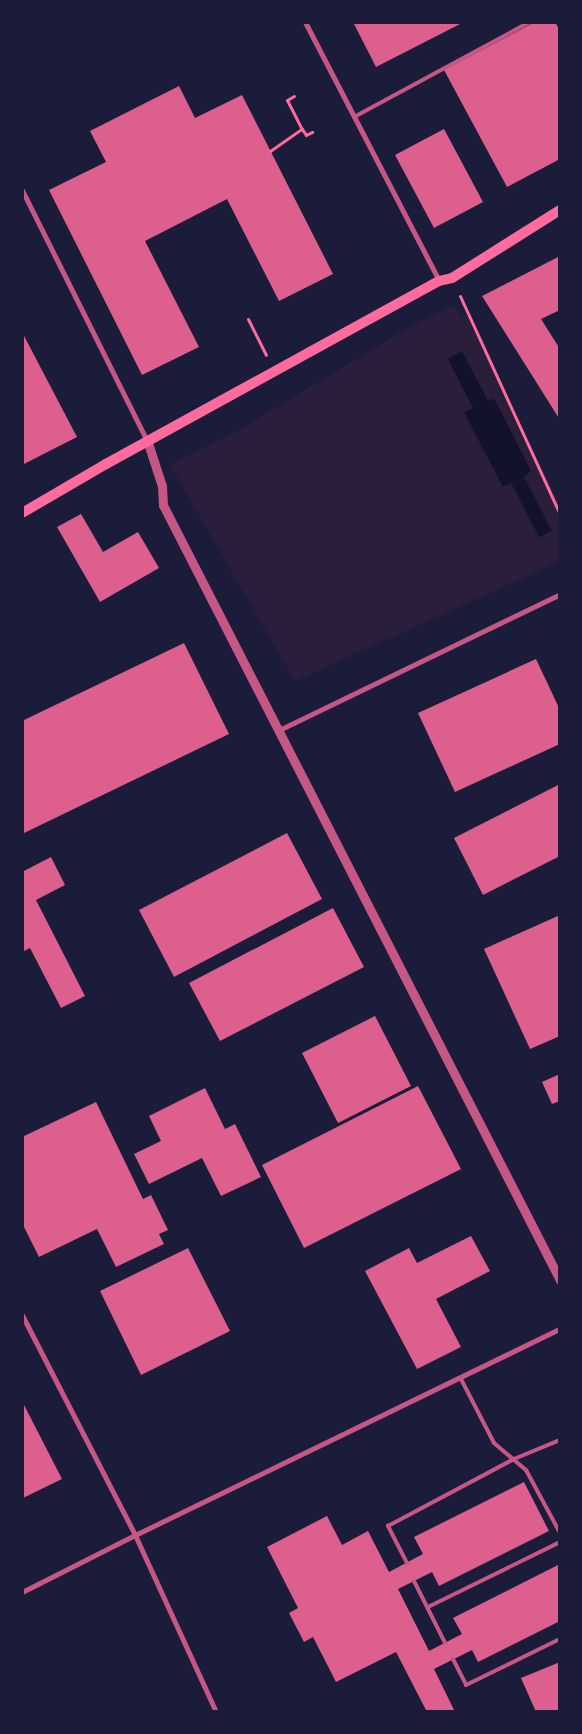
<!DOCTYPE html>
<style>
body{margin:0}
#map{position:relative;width:582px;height:1734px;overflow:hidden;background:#1b1b3a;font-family:Lato,sans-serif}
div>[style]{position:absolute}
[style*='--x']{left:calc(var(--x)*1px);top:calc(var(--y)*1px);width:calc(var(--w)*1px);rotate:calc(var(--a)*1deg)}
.green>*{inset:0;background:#2a1e3b}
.water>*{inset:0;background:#12122b}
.building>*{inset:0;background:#dd5f8e}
.path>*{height:3px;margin:-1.5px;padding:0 1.5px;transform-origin:1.5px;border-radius:1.5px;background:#ff6b9d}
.service>*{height:4px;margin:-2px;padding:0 2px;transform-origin:2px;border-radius:2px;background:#c65784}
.minor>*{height:5px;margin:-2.5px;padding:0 2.5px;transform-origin:2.5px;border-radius:2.5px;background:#c65784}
.tertiary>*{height:9px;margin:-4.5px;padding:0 4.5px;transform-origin:4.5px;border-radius:4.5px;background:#c65784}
.secondary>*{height:10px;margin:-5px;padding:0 5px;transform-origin:5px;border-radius:5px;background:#ff6b9d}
span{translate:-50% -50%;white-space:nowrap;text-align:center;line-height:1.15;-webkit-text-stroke:4.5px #1b1b3a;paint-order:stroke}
.frame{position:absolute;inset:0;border:24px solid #1b1b3a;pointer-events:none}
</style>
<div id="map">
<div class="green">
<i style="clip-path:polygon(454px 305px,460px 317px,467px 314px,559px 503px,559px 562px,295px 681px,170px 465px,234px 433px,406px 329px)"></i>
</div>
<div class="water">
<i style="clip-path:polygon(462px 351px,488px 401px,494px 398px,531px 471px,524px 477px,552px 531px,539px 537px,511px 483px,503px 487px,464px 412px,473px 408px,448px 359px)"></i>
</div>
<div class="building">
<i style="clip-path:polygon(353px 22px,464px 22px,376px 67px)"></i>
<i style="clip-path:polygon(535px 22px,555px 22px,560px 31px,560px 159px,507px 187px,444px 70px)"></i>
<i style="clip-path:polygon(179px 86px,195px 118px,242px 95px,333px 274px,279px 301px,227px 199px,145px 241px,199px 347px,142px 375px,49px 190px,106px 162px,90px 131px)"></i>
<i style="clip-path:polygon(444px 129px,483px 202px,434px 228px,395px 155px)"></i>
<i style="clip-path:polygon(560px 256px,560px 310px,541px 319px,560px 349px,560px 420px,482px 296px)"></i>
<i style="clip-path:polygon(22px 332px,77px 437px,22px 465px)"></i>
<i style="clip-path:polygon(81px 514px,103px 552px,138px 532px,159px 568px,100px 602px,57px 527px)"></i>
<i style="clip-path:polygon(184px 643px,229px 734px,22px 834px,22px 721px)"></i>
<i style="clip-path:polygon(536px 659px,560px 710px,560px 744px,455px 792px,418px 713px)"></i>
<i style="clip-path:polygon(560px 784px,560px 856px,483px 895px,454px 838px)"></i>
<i style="clip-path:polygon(287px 833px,322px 899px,174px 977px,139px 910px)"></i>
<i style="clip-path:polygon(51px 857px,65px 885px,36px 900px,85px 996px,61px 1008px,30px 948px,22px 952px,22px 872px)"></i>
<i style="clip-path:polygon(333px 908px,364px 967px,220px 1041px,189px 983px)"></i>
<i style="clip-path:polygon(560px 915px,560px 1036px,530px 1049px,484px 949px)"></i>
<i style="clip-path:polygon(375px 1016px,411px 1086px,338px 1123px,302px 1053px)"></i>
<i style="clip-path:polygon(560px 1074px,560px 1101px,552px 1104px,542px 1082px)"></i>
<i style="clip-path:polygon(418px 1086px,461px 1169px,304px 1248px,262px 1165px)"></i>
<i style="clip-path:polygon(205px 1088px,225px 1129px,235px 1124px,261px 1177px,221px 1196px,202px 1158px,149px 1184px,134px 1154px,161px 1141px,149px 1116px)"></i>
<i style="clip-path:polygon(96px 1102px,143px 1199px,151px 1195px,168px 1230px,159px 1234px,164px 1244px,116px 1267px,97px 1229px,39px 1257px,22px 1223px,22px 1137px)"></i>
<i style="clip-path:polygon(471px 1236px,490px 1271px,436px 1299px,461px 1347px,417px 1369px,365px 1271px,409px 1248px,417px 1263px)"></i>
<i style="clip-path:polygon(188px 1248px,230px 1331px,141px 1375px,100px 1291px)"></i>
<i style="clip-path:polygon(22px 1401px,62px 1479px,23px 1498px,22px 1496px)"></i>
<i style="clip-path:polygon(524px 1482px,549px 1531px,439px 1586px,432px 1572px,398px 1589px,429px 1651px,462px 1634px,453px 1618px,560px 1564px,560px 1621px,478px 1662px,472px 1650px,434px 1669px,455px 1712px,427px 1712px,396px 1652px,336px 1682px,313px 1637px,304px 1642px,289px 1613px,298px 1608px,267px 1547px,327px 1516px,342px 1545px,368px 1531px,389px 1572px,423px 1554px,414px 1537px)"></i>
<i style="clip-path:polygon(560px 1662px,560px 1712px,536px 1712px,521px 1678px)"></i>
</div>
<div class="path">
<i style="--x:294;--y:96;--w:8;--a:150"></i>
<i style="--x:287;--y:100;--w:33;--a:63"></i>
<i style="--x:302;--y:129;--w:7;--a:56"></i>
<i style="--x:306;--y:135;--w:7;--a:-27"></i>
<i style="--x:270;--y:151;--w:39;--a:-35"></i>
<i style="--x:460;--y:296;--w:240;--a:65.4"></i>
<i style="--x:248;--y:319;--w:40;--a:63.4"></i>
</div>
<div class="service">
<i style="--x:354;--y:117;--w:200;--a:-28.4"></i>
<i style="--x:461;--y:1379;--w:72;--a:62.7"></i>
<i style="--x:494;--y:1443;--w:42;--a:40.2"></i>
<i style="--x:526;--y:1470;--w:72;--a:61.6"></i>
<i style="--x:407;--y:1563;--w:42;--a:-117.2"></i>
<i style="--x:388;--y:1526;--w:143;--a:-28"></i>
<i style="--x:514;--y:1459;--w:50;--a:-22.4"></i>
<i style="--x:414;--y:1581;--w:69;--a:63.4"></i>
<i style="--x:428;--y:1607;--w:147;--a:-26.2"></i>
<i style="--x:453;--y:1659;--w:29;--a:63"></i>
<i style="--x:466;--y:1685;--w:105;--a:-26.1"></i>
</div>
<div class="minor">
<i style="--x:305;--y:22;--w:292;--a:62.6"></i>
<i style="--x:22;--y:190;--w:283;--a:63.5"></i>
<i style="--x:279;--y:730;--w:312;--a:-25.8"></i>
<i style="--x:22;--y:1315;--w:247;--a:62.8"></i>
<i style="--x:135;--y:1535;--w:195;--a:65.4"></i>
<i style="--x:22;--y:1592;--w:127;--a:-26.8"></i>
<i style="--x:135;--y:1535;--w:472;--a:-25.9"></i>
</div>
<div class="tertiary">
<i style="--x:148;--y:443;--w:45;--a:72"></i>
<i style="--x:162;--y:486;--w:19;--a:87"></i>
<i style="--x:163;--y:505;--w:871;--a:62.88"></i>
</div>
<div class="secondary">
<i style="--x:22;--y:513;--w:97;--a:-30.3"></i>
<i style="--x:106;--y:464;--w:380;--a:-28.8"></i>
<i style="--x:439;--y:281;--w:13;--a:-13"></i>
<i style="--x:452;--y:278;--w:128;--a:-32.2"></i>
</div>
<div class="frame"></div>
</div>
